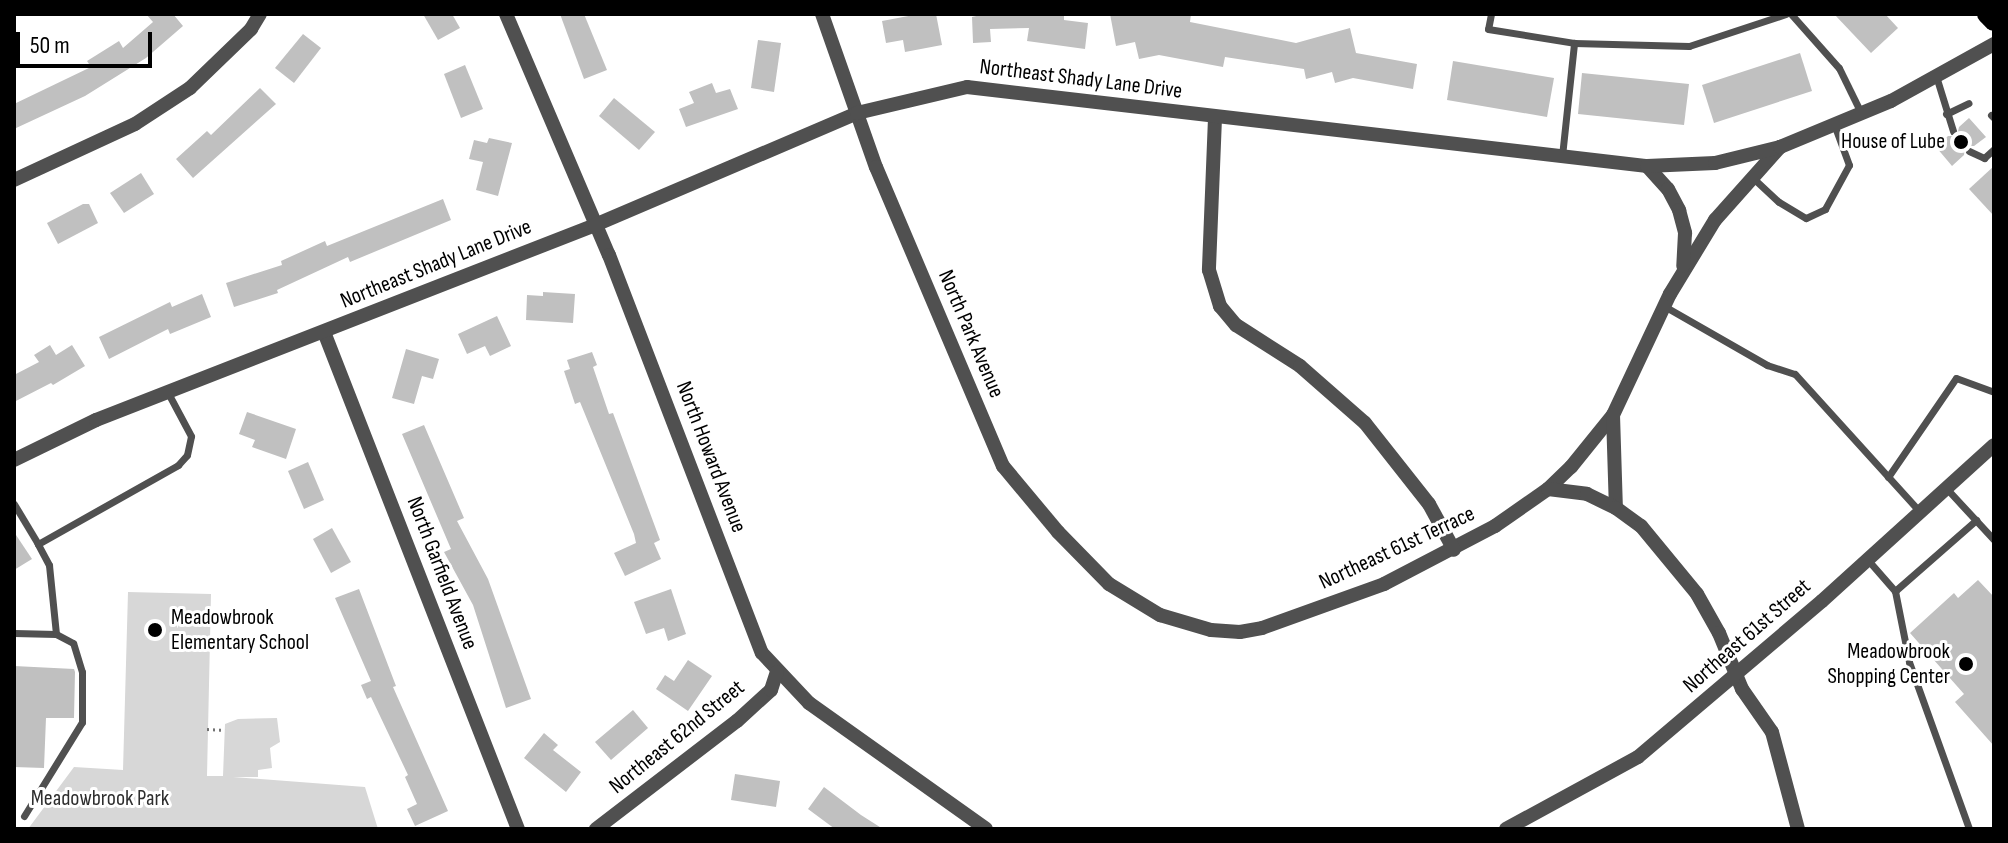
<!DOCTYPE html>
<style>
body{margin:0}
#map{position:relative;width:2008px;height:843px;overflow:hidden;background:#fff;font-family:"Sofia Sans Condensed",sans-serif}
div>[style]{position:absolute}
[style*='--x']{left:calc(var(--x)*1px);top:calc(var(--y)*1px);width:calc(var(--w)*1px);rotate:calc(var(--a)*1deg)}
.green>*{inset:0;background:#d7d7d7}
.building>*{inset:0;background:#c0c0c0}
.path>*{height:3px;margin-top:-1.5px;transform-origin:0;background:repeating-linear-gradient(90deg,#727272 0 2px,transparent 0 6px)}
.lane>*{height:7px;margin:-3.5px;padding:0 3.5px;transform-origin:3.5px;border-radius:3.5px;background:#505050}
.street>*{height:14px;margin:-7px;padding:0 7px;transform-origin:7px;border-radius:7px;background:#505050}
.primary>*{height:20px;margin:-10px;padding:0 10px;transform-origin:10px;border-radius:10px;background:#000}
.dots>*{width:22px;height:22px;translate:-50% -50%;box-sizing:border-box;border:4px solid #fff;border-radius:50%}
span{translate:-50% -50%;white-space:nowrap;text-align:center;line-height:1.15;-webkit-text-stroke:6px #fff;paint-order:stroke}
.street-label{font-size:22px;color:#000}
.poi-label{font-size:22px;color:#000}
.right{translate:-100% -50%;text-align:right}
.left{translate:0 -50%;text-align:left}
.park-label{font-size:22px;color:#2e2e2e}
.frame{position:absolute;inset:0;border:16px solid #000;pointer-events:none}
.scale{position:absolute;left:16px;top:32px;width:136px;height:36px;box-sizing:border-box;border:4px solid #000;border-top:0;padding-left:10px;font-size:24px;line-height:28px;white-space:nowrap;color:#000;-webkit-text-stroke:6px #fff;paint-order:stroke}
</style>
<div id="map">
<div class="green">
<i style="clip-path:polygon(128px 592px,211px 594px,207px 776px,223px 776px,225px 724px,238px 719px,277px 718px,280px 742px,270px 748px,272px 768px,258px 770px,258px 777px,233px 777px,365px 787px,378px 829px,28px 829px,74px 767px,123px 770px)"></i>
</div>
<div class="building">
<i style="clip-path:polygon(146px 14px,173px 14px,183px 26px,146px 58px,85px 96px,14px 129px,14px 104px,91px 67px,87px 61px,119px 41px,123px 48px,153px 22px)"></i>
<i style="clip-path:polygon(423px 14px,452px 14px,460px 28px,438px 40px)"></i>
<i style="clip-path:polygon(560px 14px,584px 14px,607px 70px,584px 79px)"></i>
<i style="clip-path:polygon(919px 14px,936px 14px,942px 45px,905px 52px,903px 40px,886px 43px,882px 21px)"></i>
<i style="clip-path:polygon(985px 14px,1064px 14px,1064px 20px,1088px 23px,1085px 49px,1027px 41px,1029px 28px,990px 29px,991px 42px,973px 43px,972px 17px)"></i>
<i style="clip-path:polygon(1110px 14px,1191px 14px,1190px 22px,1296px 43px,1350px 28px,1356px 53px,1417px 64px,1413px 89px,1353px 78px,1335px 83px,1332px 72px,1306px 79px,1304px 69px,1225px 57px,1223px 67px,1159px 55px,1139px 59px,1135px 42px,1116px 46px)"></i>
<i style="clip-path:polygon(1834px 14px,1885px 14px,1898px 28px,1871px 53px)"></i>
<i style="clip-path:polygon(303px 34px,321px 48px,294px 83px,275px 68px)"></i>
<i style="clip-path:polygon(758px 40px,781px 43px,774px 92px,751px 88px)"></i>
<i style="clip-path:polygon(1800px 53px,1812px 91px,1714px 123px,1702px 85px)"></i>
<i style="clip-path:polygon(1453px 61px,1554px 78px,1547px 117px,1447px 100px)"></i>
<i style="clip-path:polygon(465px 65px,483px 109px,461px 118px,444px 74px)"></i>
<i style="clip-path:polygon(1582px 73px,1689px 84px,1684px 125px,1578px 114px)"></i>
<i style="clip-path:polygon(712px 83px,716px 93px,730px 89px,738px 109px,686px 127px,679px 109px,694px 103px,689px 92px)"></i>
<i style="clip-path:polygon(260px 88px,276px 104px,193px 178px,176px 159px,207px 131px,211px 135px)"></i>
<i style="clip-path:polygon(614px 98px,655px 132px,639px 150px,599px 116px)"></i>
<i style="clip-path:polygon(1969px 118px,1986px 137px,1974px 146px,1965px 146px,1964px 155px,1952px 166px,1936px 147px,1948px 136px,1957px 136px,1959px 127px)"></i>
<i style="clip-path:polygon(489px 138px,512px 143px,498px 196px,476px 190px,483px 162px,469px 159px,474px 140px,487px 143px)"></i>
<i style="clip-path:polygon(1994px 166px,1994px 216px,1969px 189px)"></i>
<i style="clip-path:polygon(141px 173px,154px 194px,124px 213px,110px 193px)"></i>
<i style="clip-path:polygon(443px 199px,451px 220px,350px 262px,348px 257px,277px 290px,278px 293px,234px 307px,226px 283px,282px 265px,281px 261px,325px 241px,327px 246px)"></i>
<i style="clip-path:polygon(83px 204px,89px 204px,98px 223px,58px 244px,47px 223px)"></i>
<i style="clip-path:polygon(543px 292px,575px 294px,573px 323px,526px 320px,527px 295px,543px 296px)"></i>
<i style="clip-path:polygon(202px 294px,211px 317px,170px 334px,168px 329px,109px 359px,99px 337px,170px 302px,172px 307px)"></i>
<i style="clip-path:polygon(497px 316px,511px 346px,490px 356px,485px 346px,467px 354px,458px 334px)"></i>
<i style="clip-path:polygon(50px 345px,56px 355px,72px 345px,85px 366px,53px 385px,51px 383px,14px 402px,14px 375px,39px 362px,34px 355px)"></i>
<i style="clip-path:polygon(406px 349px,439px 359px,433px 379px,422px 376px,414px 404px,392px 398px)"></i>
<i style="clip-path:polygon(592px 352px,597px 365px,593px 367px,609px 414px,613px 413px,660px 540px,654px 543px,661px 559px,625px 576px,614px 553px,636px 543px,634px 534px,580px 402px,575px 404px,564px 371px,570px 369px,567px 360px)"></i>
<i style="clip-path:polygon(247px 412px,296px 429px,286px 459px,252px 447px,255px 440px,239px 434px)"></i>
<i style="clip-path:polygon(424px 425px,464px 518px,457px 521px,488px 579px,531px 699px,506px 708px,473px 605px,444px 552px,451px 549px,402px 434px)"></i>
<i style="clip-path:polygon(308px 462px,324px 500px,304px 509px,288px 471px)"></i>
<i style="clip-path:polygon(332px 528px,351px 562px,331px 573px,313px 539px)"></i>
<i style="clip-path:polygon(14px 532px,32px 559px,14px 570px)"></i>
<i style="clip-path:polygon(1978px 580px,1994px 597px,1994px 746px,1955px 702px,1964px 694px,1910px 633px,1954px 593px,1958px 598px)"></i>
<i style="clip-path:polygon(359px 589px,396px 686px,393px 687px,448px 811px,415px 826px,407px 809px,417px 804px,405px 777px,408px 775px,371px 697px,367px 699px,361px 685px,371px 681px,335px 598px)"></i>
<i style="clip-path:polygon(671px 589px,686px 634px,668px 641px,664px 628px,646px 634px,634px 602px)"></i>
<i style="clip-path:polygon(688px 660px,712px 676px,688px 711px,656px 689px,665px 675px,674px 681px)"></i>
<i style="clip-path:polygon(14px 666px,74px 669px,75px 672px,74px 718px,46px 718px,44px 768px,14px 767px)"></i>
<i style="clip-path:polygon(633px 710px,648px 728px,611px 760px,595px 742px)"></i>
<i style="clip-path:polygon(544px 733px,558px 745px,553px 750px,581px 772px,566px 792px,524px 758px)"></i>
<i style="clip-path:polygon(735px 774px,780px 781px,776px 807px,731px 800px)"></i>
<i style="clip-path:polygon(824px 787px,861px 815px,883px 829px,835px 829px,808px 809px)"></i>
</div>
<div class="path">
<i style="--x:207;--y:729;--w:18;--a:3"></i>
</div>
<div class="lane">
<i style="--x:1491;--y:14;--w:15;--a:101"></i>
<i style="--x:1488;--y:29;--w:87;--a:9.2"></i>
<i style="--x:1574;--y:43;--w:115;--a:1.5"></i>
<i style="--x:1689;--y:46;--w:102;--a:-18.3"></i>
<i style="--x:1791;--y:14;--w:72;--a:48.4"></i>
<i style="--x:1839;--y:68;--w:50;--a:63.9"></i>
<i style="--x:1936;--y:76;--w:58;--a:72.8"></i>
<i style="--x:1946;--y:114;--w:25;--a:-26"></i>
<i style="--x:1991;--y:115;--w:4;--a:45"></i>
<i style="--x:1969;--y:151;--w:17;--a:25"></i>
<i style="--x:1984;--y:158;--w:13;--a:-42"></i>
<i style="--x:1562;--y:156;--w:114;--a:-83.9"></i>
<i style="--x:1753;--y:178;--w:35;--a:43"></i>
<i style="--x:1779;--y:202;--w:31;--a:31"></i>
<i style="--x:1806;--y:218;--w:21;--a:-25"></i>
<i style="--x:1825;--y:209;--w:50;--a:-61.4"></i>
<i style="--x:1849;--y:165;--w:44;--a:-110.1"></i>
<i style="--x:1664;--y:306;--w:119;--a:29.8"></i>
<i style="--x:1767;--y:365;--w:29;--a:18"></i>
<i style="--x:1795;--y:374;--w:186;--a:47.8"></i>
<i style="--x:1888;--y:477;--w:120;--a:-55.5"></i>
<i style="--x:1956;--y:378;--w:40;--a:20.2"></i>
<i style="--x:1947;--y:489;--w:69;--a:47.3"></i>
<i style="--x:14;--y:504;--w:47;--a:59"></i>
<i style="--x:38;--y:544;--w:161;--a:-29.4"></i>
<i style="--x:178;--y:465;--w:13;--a:-48"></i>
<i style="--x:187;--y:455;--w:19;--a:-78"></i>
<i style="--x:191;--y:436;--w:51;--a:-118.1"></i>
<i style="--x:1867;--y:559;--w:43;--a:48.8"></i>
<i style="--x:1895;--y:591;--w:108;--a:-41.2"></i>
<i style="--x:1895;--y:591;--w:72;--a:78.8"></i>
<i style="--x:1909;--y:662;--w:177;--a:70.2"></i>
<i style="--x:14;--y:633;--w:42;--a:1.4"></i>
<i style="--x:56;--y:634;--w:69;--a:-95.8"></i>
<i style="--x:49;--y:565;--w:24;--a:-118"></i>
<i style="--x:24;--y:816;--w:110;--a:-58.3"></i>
<i style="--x:82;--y:722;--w:50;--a:-90"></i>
<i style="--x:82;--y:672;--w:30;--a:-107"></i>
<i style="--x:73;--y:643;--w:19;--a:-152"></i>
</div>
<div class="street">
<i style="--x:506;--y:14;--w:262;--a:66.9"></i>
<i style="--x:609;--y:255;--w:426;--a:69"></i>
<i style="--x:762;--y:653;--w:69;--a:46.8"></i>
<i style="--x:809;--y:703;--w:217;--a:35.4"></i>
<i style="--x:822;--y:14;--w:162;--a:70.6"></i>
<i style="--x:876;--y:167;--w:325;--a:67"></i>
<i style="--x:1003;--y:466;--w:86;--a:50.2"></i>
<i style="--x:1058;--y:532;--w:73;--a:45.6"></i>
<i style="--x:1109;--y:584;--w:60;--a:31.3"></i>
<i style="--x:1160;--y:615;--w:53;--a:16.4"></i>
<i style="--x:1211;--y:630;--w:29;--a:4"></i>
<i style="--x:1240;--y:632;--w:22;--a:-10"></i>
<i style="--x:1262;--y:628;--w:130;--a:-19.8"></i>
<i style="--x:1384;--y:584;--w:125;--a:-27.6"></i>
<i style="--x:1495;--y:526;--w:65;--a:-34.9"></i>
<i style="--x:1548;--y:489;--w:32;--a:-44"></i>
<i style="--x:1571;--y:467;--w:67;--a:-51.1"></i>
<i style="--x:1613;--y:415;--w:134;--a:-64.8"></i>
<i style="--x:1670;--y:294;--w:87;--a:-58.7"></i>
<i style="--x:1715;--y:220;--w:98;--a:-48.3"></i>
<i style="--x:1215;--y:118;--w:152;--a:92.3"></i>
<i style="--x:1209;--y:270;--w:38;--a:73"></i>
<i style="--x:1220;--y:306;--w:25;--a:50"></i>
<i style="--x:1236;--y:325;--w:76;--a:32.6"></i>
<i style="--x:1300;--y:366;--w:86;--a:41.2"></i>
<i style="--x:1365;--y:423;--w:103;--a:51.7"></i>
<i style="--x:1429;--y:504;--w:52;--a:61.5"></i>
<i style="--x:1647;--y:166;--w:31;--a:48"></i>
<i style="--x:1668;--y:189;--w:24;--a:62"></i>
<i style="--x:1679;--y:210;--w:24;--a:75"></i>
<i style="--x:1685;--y:233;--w:33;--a:93"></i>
<i style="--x:14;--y:180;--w:133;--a:-24.8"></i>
<i style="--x:135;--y:124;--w:66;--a:-33.2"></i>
<i style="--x:190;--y:88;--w:85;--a:-44"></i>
<i style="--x:251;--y:29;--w:17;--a:-59"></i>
<i style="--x:324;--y:332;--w:534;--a:68.68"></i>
<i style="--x:1613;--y:415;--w:93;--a:88.2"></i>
<i style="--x:14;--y:460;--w:91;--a:-26"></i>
<i style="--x:96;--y:420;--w:536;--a:-21.34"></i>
<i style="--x:595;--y:225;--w:285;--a:-23.1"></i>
<i style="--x:857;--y:113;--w:113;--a:-13.3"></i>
<i style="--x:967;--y:87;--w:685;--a:6.63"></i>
<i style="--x:1647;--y:166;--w:68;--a:-2.5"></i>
<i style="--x:1715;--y:163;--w:67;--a:-13.8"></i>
<i style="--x:1780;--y:147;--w:120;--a:-22.5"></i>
<i style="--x:1891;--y:101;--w:118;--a:-29"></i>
<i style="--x:1548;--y:489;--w:39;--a:7"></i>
<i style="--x:1587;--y:494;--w:32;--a:26"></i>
<i style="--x:1616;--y:508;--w:31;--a:36"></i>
<i style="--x:1641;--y:526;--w:88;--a:50.5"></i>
<i style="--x:1697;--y:594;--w:45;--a:60.6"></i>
<i style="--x:1719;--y:633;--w:61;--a:67.7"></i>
<i style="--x:1742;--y:689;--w:52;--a:55.1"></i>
<i style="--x:1772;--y:732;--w:100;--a:75"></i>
<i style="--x:596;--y:829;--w:178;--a:-37.5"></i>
<i style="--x:737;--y:721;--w:46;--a:-42.4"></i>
<i style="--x:771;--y:690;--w:19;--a:-72"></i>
<i style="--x:1506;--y:829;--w:150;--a:-28.6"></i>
<i style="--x:1638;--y:757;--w:241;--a:-40.3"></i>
<i style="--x:1822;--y:601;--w:232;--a:-42.2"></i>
</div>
<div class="primary">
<i style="--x:1987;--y:14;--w:10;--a:45"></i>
</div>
<div class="dots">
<i style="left:1961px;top:142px;background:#000"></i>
<i style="left:155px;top:630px;background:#000"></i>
<i style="left:1966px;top:664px;background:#000"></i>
</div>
<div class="street-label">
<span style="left:1081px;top:79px;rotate:7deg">Northeast Shady Lane Drive</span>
<span style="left:436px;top:264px;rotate:-22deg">Northeast Shady Lane Drive</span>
<span style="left:971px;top:334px;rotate:67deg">North Park Avenue</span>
<span style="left:711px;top:457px;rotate:69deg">North Howard Avenue</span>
<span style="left:1397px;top:548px;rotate:-25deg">Northeast 61st Terrace</span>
<span style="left:442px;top:573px;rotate:69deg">North Garfield Avenue</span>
<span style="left:1747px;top:636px;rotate:-41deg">Northeast 61st Street</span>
<span style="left:677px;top:737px;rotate:-39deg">Northeast 62nd Street</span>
</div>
<div class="poi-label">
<span class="right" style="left:1945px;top:142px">House of Lube</span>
<span class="left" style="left:171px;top:630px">Meadowbrook<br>Elementary School</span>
<span class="right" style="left:1950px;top:664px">Meadowbrook<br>Shopping Center</span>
</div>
<div class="park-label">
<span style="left:100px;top:799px">Meadowbrook Park</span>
</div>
<div class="frame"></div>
<div class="scale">50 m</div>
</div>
